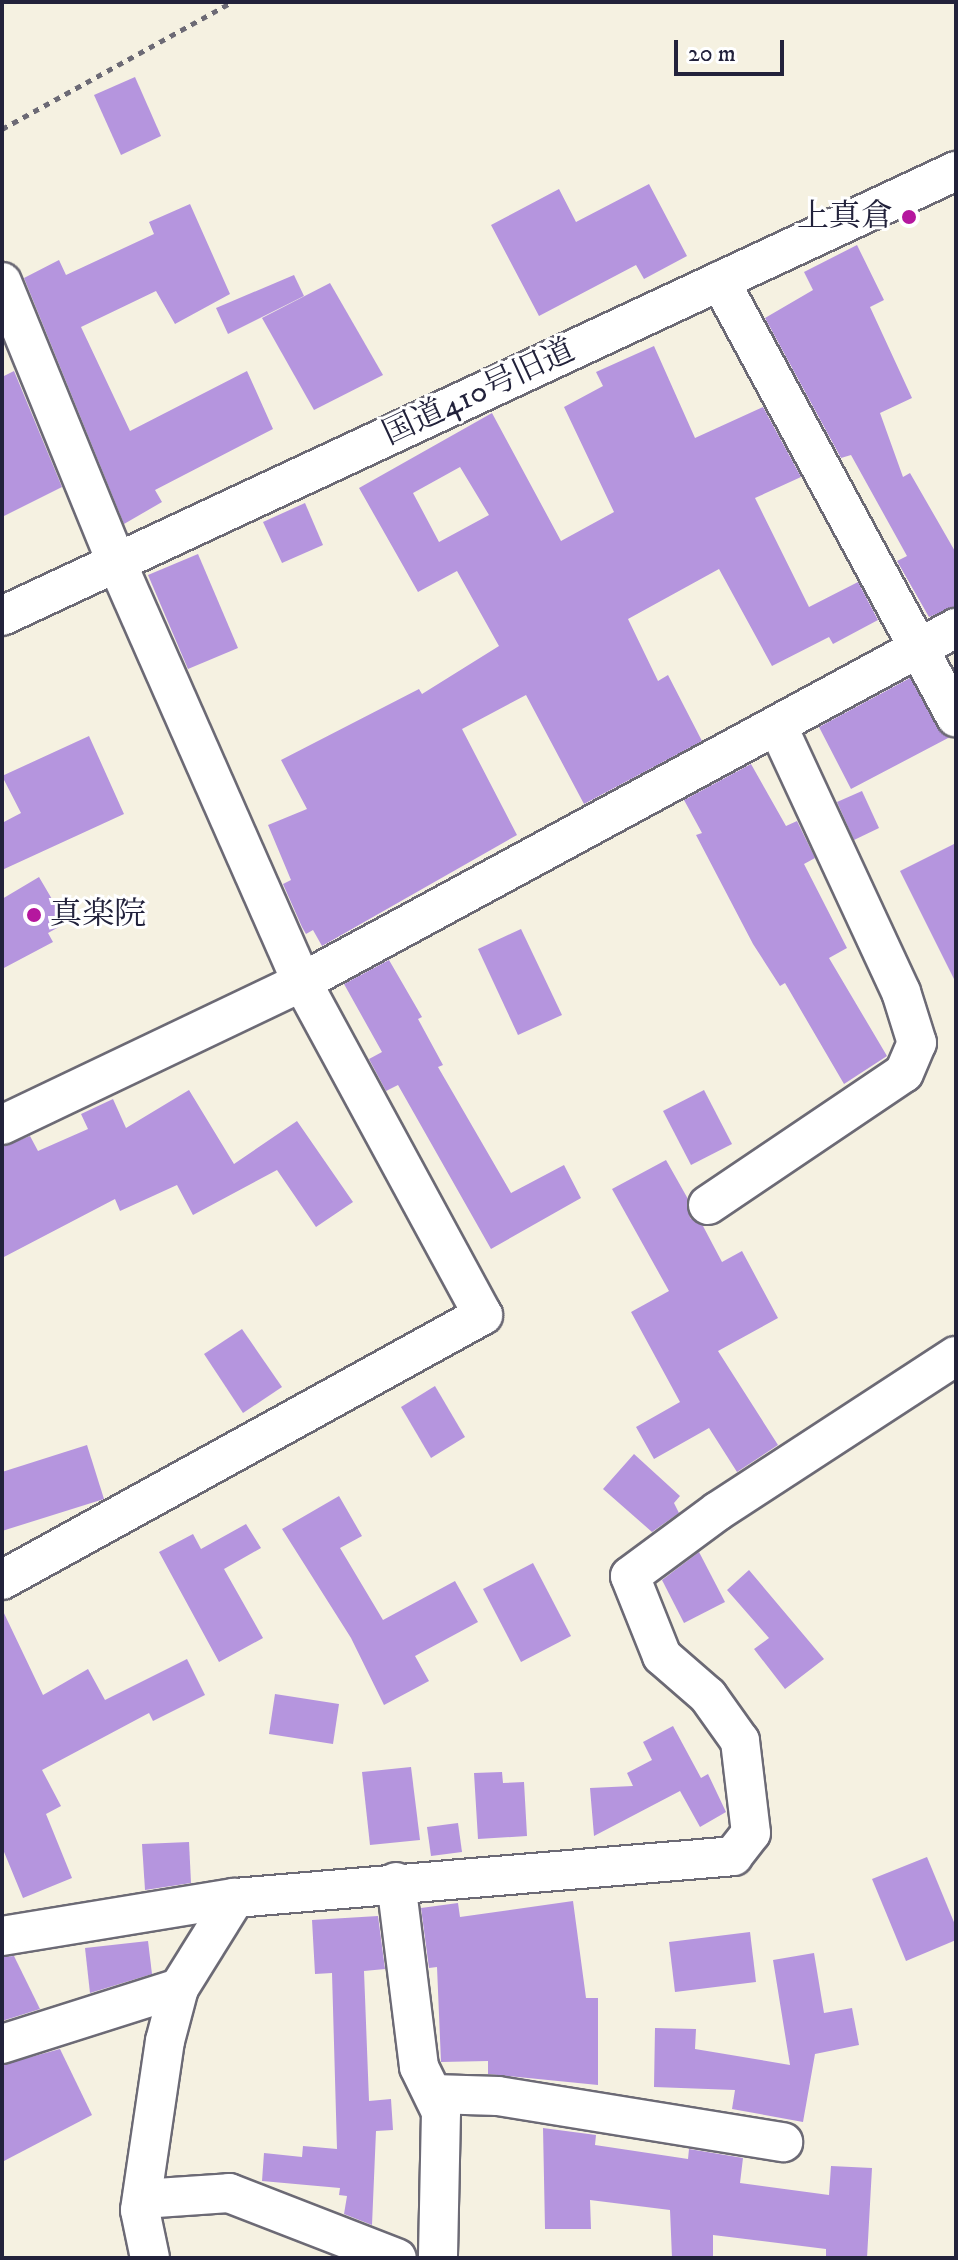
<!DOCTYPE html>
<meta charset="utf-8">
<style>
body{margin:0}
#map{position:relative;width:958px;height:2260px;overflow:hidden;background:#f5f1e1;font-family:"IM FELL DW Pica","Noto Serif JP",serif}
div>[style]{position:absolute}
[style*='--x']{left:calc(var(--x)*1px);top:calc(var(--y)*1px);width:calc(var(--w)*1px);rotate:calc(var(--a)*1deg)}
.building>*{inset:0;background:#b595de}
.path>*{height:5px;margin-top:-2.5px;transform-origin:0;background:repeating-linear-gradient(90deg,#6c6a75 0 6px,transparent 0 12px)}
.roads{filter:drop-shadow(2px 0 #6c6a75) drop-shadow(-2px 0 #6c6a75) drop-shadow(0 2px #6c6a75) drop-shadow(0 -2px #6c6a75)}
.minor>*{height:38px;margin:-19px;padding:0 19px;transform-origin:19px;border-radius:19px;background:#fff}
.dots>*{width:22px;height:22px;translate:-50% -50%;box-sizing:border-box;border:4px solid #fff;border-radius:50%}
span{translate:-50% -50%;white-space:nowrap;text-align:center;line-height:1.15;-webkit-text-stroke:6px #fff;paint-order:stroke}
.poi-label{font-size:32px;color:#22223b}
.right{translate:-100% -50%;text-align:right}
.left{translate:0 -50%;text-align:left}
.street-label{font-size:32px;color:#22223b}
.frame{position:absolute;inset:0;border:4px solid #22223b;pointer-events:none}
.scale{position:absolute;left:674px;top:40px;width:110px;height:36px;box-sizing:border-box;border:4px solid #22223b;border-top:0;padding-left:10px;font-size:24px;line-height:28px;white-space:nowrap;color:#22223b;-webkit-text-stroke:6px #fff;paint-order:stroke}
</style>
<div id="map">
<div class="building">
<i style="clip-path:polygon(135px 77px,161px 136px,121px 155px,94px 95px)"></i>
<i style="clip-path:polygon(649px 184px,687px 256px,644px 279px,636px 265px,539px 316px,491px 225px,559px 189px,576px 222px)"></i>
<i style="clip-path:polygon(190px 204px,230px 294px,175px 324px,156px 291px,81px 327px,130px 431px,247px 371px,273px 429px,155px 490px,162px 502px,124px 524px,24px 278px,59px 260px,66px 275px,154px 234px,149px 222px)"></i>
<i style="clip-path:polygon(857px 245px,884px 300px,870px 307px,912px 398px,880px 413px,903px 477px,910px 473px,956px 553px,956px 606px,929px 617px,897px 561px,907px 556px,851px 455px,841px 458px,765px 318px,813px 290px,804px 272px)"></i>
<i style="clip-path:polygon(294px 275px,304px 296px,228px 334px,216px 308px)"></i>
<i style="clip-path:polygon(330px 283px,383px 375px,314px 410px,262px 318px)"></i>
<i style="clip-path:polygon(evenodd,654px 346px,695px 438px,763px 407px,801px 477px,755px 498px,809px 607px,858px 582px,878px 620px,833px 644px,829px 637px,772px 666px,719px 569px,628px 619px,658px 681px,668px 675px,702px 741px,584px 804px,526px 695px,462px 729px,517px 835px,322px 946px,313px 930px,306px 934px,302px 927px,283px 884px,291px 880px,268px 825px,307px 809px,281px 760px,419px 689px,422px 694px,499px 646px,457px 571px,418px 592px,359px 488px,492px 413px,561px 541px,614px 512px,564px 407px,603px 386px,596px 372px,654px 346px,460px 467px,489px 515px,439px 542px,413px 493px,460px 467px)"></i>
<i style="clip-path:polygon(14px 371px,62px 487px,2px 517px,2px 377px)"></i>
<i style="clip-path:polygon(305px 503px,323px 545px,282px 563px,263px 522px)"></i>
<i style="clip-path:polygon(198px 554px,238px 648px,188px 669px,148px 575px)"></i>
<i style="clip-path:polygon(910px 678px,937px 727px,950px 737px,851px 789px,819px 727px)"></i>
<i style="clip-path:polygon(89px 736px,124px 814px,2px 870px,2px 823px,21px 813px,2px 776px)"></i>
<i style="clip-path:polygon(751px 764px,786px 826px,797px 821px,815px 858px,804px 864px,847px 948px,829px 958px,887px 1056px,844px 1084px,785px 983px,780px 986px,753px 944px,696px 835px,702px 833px,684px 800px)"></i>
<i style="clip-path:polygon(862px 791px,879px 828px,854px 840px,837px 802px)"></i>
<i style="clip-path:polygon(956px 843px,956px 983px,900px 871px)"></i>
<i style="clip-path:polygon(39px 877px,66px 923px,48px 933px,53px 942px,2px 969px,2px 899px)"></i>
<i style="clip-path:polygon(521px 929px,562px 1015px,518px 1035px,478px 949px)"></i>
<i style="clip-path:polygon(389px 960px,422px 1017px,418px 1019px,443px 1065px,438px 1067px,511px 1193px,564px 1165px,581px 1198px,491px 1249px,398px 1085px,386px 1091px,369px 1059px,382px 1052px,344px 984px)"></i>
<i style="clip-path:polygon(189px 1090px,234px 1164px,297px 1121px,353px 1202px,316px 1227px,277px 1170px,193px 1215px,177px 1185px,120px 1211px,115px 1199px,2px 1258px,2px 1147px,30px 1136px,38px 1151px,88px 1129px,81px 1114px,113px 1099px,126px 1128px)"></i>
<i style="clip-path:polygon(704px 1090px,732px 1144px,691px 1165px,663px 1111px)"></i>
<i style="clip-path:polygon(666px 1160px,688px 1199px,690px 1218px,703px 1226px,722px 1262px,742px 1251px,778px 1318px,718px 1351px,778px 1445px,737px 1472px,709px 1428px,654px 1459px,636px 1427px,680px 1402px,631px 1312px,669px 1291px,612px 1189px)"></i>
<i style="clip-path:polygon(242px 1329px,282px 1387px,243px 1413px,204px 1354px)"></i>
<i style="clip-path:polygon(435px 1386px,465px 1437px,431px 1458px,401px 1407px)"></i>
<i style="clip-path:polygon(87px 1445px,104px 1499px,2px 1531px,2px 1472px)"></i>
<i style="clip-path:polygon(634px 1454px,680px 1496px,674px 1503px,679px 1513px,652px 1532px,603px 1489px)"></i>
<i style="clip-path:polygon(339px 1496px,362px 1536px,340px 1548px,383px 1620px,455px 1581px,478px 1622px,415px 1656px,429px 1681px,384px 1705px,351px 1638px,282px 1529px)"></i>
<i style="clip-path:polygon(246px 1524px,261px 1548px,224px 1569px,263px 1638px,219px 1662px,159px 1552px,193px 1534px,201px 1549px)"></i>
<i style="clip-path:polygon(699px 1552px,725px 1602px,684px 1623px,662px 1580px)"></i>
<i style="clip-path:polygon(533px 1563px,571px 1636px,521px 1662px,483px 1589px)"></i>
<i style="clip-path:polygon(749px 1570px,824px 1659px,785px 1689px,754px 1649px,769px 1638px,727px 1590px)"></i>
<i style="clip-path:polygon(2px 1609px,43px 1695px,88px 1669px,105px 1700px,187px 1659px,205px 1695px,153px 1721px,149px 1713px,42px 1770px,61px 1806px,46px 1814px,72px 1878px,23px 1898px,2px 1847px)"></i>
<i style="clip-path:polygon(275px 1694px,339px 1704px,333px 1744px,269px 1734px)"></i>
<i style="clip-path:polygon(673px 1726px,701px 1778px,708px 1774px,726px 1812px,700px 1827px,680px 1791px,594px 1836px,590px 1788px,633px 1786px,627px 1773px,652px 1760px,643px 1742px)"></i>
<i style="clip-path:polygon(411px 1767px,420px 1840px,370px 1845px,362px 1772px)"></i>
<i style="clip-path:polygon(502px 1772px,503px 1783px,524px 1782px,527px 1836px,478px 1839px,474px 1773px)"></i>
<i style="clip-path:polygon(458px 1823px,462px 1852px,431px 1856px,427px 1827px)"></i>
<i style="clip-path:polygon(189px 1842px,191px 1883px,145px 1890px,142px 1844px)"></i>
<i style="clip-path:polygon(927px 1857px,956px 1927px,956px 1940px,906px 1961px,872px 1879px)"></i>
<i style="clip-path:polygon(573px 1901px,586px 1998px,598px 1998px,598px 2085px,488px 2074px,488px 2061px,441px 2062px,437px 1967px,429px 1968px,421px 1908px,458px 1903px,460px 1917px)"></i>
<i style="clip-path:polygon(378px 1916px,385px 1969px,364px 1971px,369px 2101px,391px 2099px,393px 2130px,376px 2131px,372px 2225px,344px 2214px,347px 2196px,339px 2195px,340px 2188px,262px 2181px,264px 2153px,302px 2157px,303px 2146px,337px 2149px,332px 1973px,315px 1974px,312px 1920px)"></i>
<i style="clip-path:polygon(750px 1932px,756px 1982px,675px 1992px,669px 1942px)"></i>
<i style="clip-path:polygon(148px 1941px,152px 1974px,90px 1993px,85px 1948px)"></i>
<i style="clip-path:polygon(814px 1953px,824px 2013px,852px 2008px,859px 2045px,815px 2054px,803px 2122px,732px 2109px,735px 2090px,654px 2087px,655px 2028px,696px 2029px,695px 2049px,790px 2065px,773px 1960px)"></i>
<i style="clip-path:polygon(14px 1956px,40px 2009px,2px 2021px,2px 1957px)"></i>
<i style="clip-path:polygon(60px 2049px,92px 2115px,2px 2162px,2px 2065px)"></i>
<i style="clip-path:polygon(543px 2128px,596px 2135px,595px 2145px,688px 2159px,689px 2149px,743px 2158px,740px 2183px,829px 2195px,831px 2166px,872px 2168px,867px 2258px,826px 2258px,826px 2249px,713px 2235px,713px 2258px,672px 2258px,670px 2210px,590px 2200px,591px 2229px,545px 2229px)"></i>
</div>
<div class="path">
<i style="--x:2;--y:129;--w:263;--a:-28.9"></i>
</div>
<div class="roads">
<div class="minor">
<i style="--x:720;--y:281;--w:496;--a:61.6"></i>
<i style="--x:2;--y:282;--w:301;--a:67.8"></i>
<i style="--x:116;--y:561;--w:460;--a:66.2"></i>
<i style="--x:302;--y:982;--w:379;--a:61.5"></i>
<i style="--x:483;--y:1315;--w:549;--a:151.15"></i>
<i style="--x:2;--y:616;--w:1053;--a:-25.01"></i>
<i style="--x:2;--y:1125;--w:332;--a:-25.5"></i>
<i style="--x:302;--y:982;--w:744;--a:-28.43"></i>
<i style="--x:708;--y:1205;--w:236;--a:-34"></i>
<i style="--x:904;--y:1073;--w:33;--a:-67"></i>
<i style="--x:917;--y:1043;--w:53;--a:-107.4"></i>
<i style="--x:901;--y:992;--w:292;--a:-114.9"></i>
<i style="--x:396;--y:1882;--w:186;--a:82.9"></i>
<i style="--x:419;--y:2067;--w:50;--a:63.9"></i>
<i style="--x:441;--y:2112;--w:146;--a:91.2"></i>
<i style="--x:2;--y:1936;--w:236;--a:-9.3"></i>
<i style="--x:235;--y:1898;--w:500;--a:-4.8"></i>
<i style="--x:733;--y:1856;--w:29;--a:-52"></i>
<i style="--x:751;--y:1833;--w:93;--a:-96.8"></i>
<i style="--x:740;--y:1741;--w:55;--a:-125.4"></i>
<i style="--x:708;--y:1696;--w:61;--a:-139"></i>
<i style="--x:662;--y:1656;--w:86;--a:-111.8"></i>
<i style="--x:630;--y:1576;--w:109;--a:-36.5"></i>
<i style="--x:718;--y:1511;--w:284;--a:-33.1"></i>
<i style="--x:2;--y:2044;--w:186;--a:-17.6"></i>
<i style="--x:433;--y:2094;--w:65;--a:1.8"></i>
<i style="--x:498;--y:2096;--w:289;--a:9.2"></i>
<i style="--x:142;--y:2199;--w:87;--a:-3.9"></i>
<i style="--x:229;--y:2193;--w:180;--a:21.2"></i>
<i style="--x:150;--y:2258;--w:49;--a:-101.8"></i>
<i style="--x:140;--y:2210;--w:171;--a:-81.6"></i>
<i style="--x:165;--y:2041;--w:55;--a:-75.2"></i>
<i style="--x:179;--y:1988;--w:106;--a:-58.1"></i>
</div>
</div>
<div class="dots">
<i style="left:909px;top:217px;background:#b5179e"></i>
<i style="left:34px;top:915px;background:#b5179e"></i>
</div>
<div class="poi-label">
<span class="right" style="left:893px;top:217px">上真倉</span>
<span class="left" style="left:50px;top:915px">真楽院</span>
</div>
<div class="street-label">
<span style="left:479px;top:393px;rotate:-25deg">国道410号旧道</span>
</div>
<div class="frame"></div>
<div class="scale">20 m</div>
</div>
